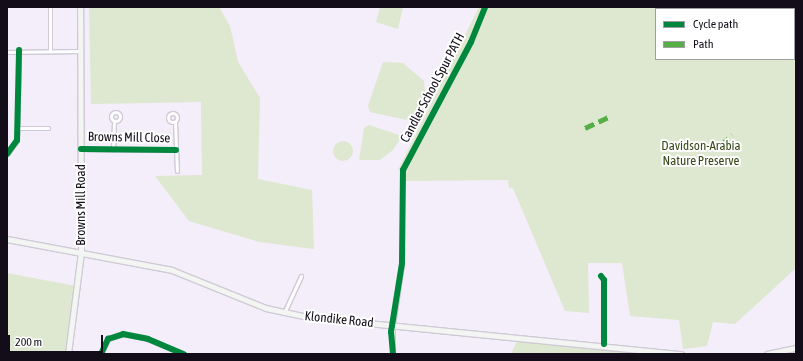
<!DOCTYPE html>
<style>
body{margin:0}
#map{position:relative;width:803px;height:361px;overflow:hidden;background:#f3eef9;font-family:"Asap Condensed",sans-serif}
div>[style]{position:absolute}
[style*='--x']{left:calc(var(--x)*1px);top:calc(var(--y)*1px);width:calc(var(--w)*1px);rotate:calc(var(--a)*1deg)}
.green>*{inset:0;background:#dee7cf}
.round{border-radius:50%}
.stream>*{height:1px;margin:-0.5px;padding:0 0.5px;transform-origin:0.5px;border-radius:0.5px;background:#b0caf7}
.roads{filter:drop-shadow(1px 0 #cfcad5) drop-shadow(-1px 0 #cfcad5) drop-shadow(0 1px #cfcad5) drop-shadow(0 -1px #cfcad5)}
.minor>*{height:3px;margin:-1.5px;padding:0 1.5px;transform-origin:1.5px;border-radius:1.5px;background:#fdfcfe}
.minor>.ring{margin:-1.5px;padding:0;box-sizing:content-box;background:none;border:3px solid #fdfcfe;border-radius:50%}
.tertiary>*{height:4px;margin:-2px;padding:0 2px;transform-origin:2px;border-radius:2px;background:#fdfcfe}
.secondary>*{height:4.5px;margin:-2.25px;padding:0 2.25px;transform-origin:2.25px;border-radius:2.25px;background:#f3f5f3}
.quiet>*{height:5px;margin-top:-2.5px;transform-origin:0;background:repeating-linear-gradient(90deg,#54b045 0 10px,transparent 0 15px)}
.cycleway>*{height:6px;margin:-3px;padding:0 3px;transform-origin:3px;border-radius:3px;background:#00873e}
span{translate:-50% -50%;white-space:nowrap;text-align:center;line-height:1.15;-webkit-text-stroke:4px #fff;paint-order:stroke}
.street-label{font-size:13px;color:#120d18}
.park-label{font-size:13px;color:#364817}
.frame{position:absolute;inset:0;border:8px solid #120d18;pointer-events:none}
.legend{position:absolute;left:655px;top:8px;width:140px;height:52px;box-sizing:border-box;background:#fff;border:1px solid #a09ea3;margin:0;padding:5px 7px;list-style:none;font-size:12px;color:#120d18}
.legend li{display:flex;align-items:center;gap:8px;height:20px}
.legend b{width:20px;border:1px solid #a09ea3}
.scale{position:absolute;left:8px;top:335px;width:95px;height:18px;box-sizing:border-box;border:2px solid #120d18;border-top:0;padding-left:5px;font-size:12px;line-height:14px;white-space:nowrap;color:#120d18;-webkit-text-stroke:3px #fff;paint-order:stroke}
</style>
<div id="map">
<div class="green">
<i style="clip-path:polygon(89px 7px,219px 7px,230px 26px,238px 62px,260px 98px,258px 179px,312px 190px,314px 249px,259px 242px,189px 221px,155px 176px,202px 175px,201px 102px,91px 104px)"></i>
<i style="clip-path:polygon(380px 7px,403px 7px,398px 29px,376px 22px)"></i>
<i style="clip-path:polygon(evenodd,479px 7px,796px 7px,796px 268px,735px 324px,713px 322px,707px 346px,683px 349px,679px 320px,630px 316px,622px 263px,588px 263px,589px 313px,565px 311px,513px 188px,509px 188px,508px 180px,404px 181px,404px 170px,398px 170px,479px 7px,656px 9px,794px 9px,794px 59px,656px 59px,656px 9px)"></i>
<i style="clip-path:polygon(383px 62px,403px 63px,424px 81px,426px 102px,416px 122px,370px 112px,368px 106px)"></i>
<i style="clip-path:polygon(369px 125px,402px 136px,393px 150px,380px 160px,359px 160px,364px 128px)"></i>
<i class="round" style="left:333px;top:141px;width:20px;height:20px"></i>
<i style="clip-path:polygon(7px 273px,81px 287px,70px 354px,7px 354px)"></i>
<i style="clip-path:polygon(518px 339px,629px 349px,629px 354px,511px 354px)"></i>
</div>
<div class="stream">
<i style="--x:796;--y:181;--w:13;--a:90"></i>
</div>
<div class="roads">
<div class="minor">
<i style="--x:50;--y:50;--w:43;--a:-90"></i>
<i style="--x:7;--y:52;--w:72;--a:-0.8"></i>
<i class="ring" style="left:111.5px;top:112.5px;width:6px;height:6px"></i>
<i class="ring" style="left:168.5px;top:113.5px;width:6px;height:6px"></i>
<i style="--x:175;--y:122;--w:49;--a:87.7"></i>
<i style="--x:18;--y:128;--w:30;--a:0"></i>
<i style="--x:81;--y:149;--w:95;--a:0.6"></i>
<i style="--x:113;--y:150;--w:29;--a:-88"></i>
<i style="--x:7;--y:154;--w:17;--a:-54"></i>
<i style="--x:17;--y:140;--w:90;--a:-88.7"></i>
<i style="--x:601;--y:276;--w:5;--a:53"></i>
<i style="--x:604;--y:280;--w:64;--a:90"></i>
<i style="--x:284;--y:313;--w:41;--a:-65.3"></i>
<i style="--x:393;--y:325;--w:63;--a:-81.7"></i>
<i style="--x:402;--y:263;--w:82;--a:-90"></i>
<i style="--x:101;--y:354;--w:17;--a:-65"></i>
<i style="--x:108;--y:339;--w:16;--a:-18"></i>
<i style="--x:123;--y:334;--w:25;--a:11"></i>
<i style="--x:148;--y:339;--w:39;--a:23"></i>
</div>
<div class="tertiary">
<i style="--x:393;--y:354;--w:29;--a:-90"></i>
</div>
<div class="secondary">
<i style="--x:7;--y:239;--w:168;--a:10.6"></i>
<i style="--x:172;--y:270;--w:101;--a:22"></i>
<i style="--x:266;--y:308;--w:43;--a:12.1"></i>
<i style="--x:308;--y:317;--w:375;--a:5.7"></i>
<i style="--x:68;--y:354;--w:103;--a:-82.7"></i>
<i style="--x:81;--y:252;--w:245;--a:-90.2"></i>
<i style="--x:767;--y:354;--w:30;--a:-12"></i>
</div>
</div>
<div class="quiet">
<i style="--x:585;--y:128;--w:26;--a:-25"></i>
<i style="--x:721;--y:145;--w:15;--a:-42"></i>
</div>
<div class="cycleway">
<i style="--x:81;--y:149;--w:95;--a:0.6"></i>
<i style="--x:7;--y:154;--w:17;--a:-54"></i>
<i style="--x:17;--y:140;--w:90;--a:-88.7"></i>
<i style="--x:601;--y:276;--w:5;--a:53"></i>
<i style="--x:604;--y:280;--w:64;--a:90"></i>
<i style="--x:101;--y:354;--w:17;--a:-65"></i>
<i style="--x:108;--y:339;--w:16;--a:-18"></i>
<i style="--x:123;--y:334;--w:25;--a:11"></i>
<i style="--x:148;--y:339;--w:39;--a:23"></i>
<i style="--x:393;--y:354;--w:22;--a:-95"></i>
<i style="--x:391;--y:332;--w:70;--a:-80.9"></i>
<i style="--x:402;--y:263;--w:93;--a:-89.4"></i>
<i style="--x:403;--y:170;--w:145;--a:-62"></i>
<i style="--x:471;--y:42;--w:38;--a:-68"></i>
</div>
<div class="street-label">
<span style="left:433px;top:88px;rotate:-62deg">Candler School Spur PATH</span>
<span style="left:129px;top:138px;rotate:1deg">Browns Mill Close</span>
<span style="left:81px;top:205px;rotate:-90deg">Browns Mill Road</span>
<span style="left:339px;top:320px;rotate:6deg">Klondike Road</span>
</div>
<div class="park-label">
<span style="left:701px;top:154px">Davidson-Arabia<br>Nature Preserve</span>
</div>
<div class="frame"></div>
<ul class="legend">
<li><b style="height:5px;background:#00873e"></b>Cycle path</li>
<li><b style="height:5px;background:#54b045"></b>Path</li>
</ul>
<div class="scale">200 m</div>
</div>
